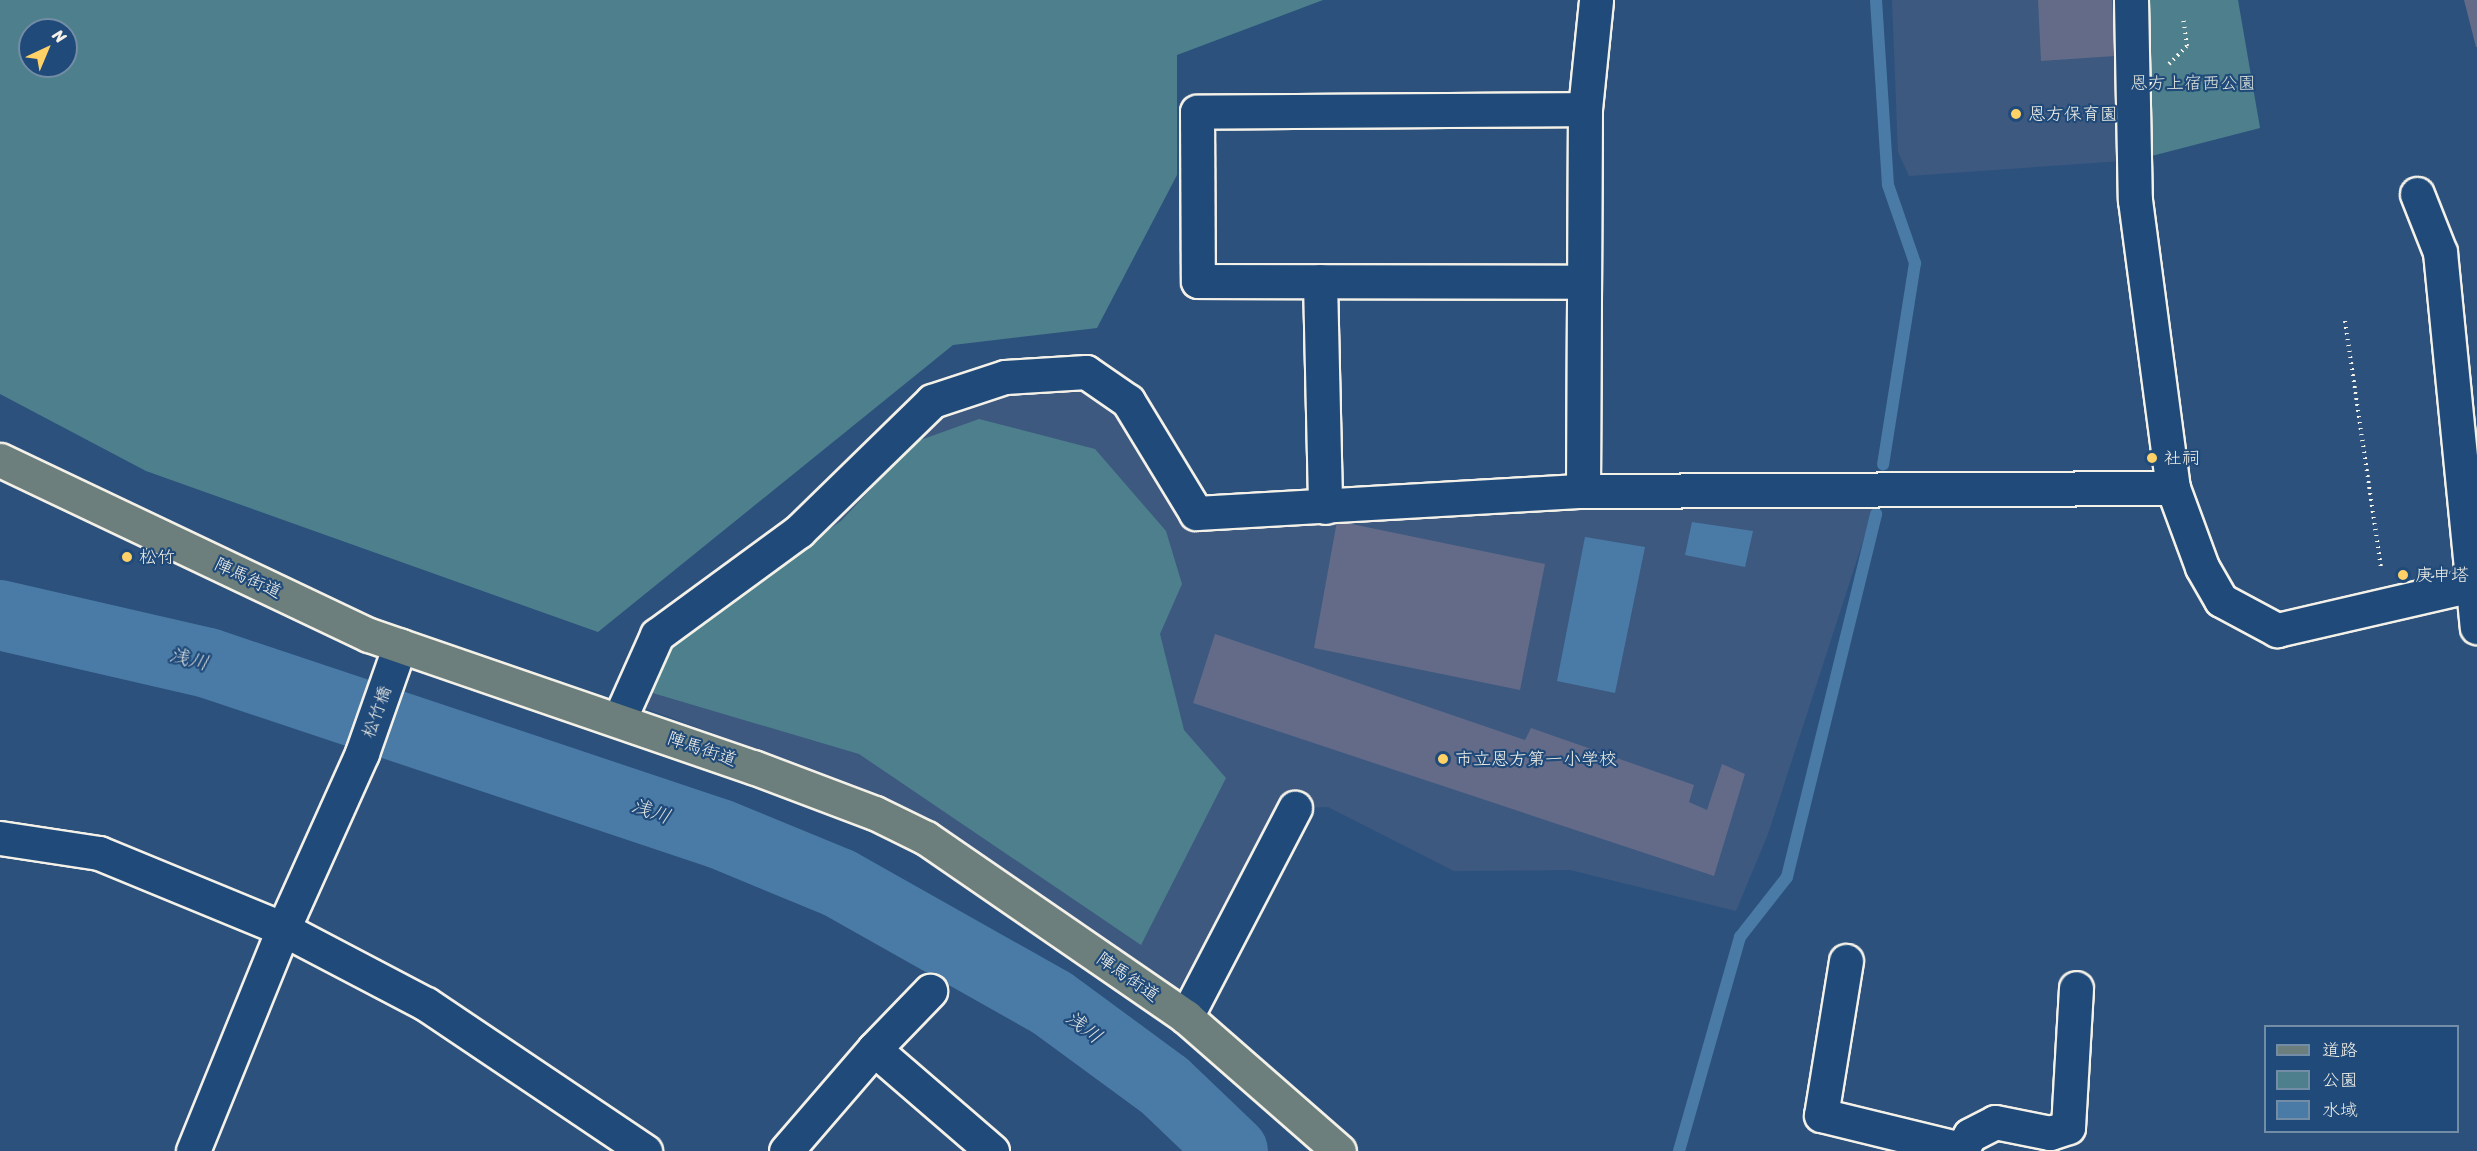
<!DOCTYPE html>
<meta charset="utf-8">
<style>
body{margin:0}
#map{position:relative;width:2477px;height:1151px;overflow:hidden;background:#2d517d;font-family:Sriracha,"Klee One",sans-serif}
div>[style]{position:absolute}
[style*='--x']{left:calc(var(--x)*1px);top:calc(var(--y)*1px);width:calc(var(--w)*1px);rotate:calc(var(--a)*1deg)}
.built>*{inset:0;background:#3d5980}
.green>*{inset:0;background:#4d808c}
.water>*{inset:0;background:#4a7ba7}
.stream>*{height:12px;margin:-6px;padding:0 6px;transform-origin:6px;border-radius:6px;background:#4a7ba7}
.river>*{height:70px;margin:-35px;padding:0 35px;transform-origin:35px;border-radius:35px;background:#4a7ba7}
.building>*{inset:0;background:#636b88}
.path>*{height:4px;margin-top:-2px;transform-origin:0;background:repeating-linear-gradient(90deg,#f4f1e8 0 1.5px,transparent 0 6px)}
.roads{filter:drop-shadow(2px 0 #f4f1e8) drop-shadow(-2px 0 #f4f1e8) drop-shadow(0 2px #f4f1e8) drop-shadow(0 -2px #f4f1e8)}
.minor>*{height:33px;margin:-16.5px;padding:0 16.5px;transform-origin:16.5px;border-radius:16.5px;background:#1f4a7a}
.major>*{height:33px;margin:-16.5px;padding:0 16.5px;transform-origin:16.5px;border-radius:16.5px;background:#6c7f7c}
.dots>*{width:16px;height:16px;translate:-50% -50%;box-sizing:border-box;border:3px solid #1f4a7a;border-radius:50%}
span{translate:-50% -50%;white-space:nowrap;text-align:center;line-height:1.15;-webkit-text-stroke:4.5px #1f4a7a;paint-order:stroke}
.park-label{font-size:18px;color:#dbe0da}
.poi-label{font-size:18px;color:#f4f1e8}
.left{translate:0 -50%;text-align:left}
.street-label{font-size:18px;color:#f4f1e8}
.water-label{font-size:20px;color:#dadfde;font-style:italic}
.legend{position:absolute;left:2264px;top:1025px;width:195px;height:108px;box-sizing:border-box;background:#1f4a7a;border:2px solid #748da6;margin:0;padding:8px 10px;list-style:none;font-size:18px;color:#f4f1e8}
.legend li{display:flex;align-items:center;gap:12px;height:30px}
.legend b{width:30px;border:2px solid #748da6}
.north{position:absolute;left:18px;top:18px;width:60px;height:60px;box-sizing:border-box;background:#1f4a7a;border:2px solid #748da6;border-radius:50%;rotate:44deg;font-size:16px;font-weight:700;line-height:24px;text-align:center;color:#f4f1e8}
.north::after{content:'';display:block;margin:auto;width:21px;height:27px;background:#ffd166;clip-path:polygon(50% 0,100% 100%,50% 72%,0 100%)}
</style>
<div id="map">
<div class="built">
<i style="clip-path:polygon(1892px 0,2131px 0,2136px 160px,1909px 176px,1898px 152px)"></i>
<i style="clip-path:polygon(1086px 372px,1197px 513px,1879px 492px,1768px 834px,1736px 911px,1570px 870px,1454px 871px,1328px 807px,1296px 808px,1195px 1002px,854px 785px,628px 702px,657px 635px,932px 401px)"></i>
</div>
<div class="green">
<i style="clip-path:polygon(evenodd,0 0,1323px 0,1177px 55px,1177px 175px,1097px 328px,953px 345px,598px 632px,146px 471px,0 394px,0 0,30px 30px,66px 30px,66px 66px,30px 66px,30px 30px)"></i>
<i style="clip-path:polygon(2131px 0,2238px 0,2260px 128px,2136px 160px)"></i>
<i style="clip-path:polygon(979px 419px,1095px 449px,1166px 531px,1182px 584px,1160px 634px,1184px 730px,1226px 778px,1141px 945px,859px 754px,646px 691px,678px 635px,841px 521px,915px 442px)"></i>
</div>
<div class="water">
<i style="clip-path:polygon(1692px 522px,1753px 531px,1745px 567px,1685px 555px)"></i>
<i style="clip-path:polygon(1585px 537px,1645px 547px,1615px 693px,1557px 681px)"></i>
</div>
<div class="stream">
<i style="--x:1876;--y:0;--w:185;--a:86.3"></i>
<i style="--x:1888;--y:185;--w:83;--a:70.9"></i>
<i style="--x:1915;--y:263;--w:204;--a:99"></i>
<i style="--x:1679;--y:1151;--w:223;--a:-74.1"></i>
<i style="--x:1740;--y:937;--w:76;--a:-51.9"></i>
<i style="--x:1787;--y:877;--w:374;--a:-76.2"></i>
</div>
<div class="river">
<i style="--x:0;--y:615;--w:213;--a:13"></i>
<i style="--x:208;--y:663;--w:540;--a:18.47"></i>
<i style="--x:720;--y:834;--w:129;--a:22.4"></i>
<i style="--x:839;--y:883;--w:244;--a:29.4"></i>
<i style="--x:1052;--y:1003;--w:140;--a:36.3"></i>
<i style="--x:1165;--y:1086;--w:94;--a:43.7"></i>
</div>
<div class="building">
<i style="clip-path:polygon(2038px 0,2112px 0,2115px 56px,2041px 61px)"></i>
<i style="clip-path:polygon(2464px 0,2477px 0,2477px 47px,2476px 47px)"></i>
<i style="clip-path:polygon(1337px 521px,1545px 564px,1520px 690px,1314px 648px)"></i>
<i style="clip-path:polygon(1215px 634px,1525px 740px,1531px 728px,1694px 785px,1689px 802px,1707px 810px,1722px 764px,1745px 774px,1714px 876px,1193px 703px)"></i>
</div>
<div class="path">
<i style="--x:2169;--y:64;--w:25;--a:-45"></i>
<i style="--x:2187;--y:46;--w:28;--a:-98"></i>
<i style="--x:2345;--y:321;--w:251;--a:81.7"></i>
</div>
<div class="roads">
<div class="minor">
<i style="--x:2131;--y:0;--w:200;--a:88.9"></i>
<i style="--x:2135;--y:200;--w:290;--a:82.5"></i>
<i style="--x:2173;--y:488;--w:84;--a:69.8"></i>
<i style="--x:2202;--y:567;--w:38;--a:60"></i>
<i style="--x:2221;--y:600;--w:64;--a:28.2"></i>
<i style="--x:2277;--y:630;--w:205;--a:-13"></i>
<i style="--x:1585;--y:109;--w:110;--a:-84.2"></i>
<i style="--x:2417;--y:194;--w:62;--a:68.4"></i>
<i style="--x:2440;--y:252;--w:377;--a:84.4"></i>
<i style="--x:1320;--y:281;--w:226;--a:88.7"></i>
<i style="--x:1583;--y:491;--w:382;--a:-89.7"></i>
<i style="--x:1585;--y:109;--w:388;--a:179.6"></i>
<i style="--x:1197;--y:112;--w:169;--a:89.7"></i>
<i style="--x:1198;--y:281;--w:386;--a:0.1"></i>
<i style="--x:619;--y:720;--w:93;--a:-65.9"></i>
<i style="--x:657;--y:635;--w:176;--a:-36.2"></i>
<i style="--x:799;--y:531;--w:186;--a:-44.3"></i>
<i style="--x:932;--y:401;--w:77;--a:-18.2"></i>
<i style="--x:1005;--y:377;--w:81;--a:-3.5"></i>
<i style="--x:1086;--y:372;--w:51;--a:34.6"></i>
<i style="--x:1128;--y:401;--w:131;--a:58.7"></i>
<i style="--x:1196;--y:513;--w:388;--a:-3.3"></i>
<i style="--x:1583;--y:491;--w:590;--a:-0.29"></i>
<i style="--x:0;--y:838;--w:100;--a:8.6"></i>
<i style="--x:99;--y:853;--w:199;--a:22.4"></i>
<i style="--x:283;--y:929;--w:161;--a:27.7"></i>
<i style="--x:426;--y:1004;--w:264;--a:33.9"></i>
<i style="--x:1846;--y:961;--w:156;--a:99.2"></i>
<i style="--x:1821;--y:1115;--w:144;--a:13.7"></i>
<i style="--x:1186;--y:1017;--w:236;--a:-62.5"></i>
<i style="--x:874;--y:1049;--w:156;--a:40.8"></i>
<i style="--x:193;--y:1151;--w:240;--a:-67.9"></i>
<i style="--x:283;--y:929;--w:193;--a:-65.8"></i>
<i style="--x:362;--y:753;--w:114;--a:-70.6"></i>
<i style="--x:786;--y:1151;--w:135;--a:-49.2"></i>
<i style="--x:874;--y:1049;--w:81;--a:-46"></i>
<i style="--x:1961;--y:1151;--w:18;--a:-61"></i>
<i style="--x:1970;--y:1135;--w:28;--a:-27"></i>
<i style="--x:1995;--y:1122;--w:56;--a:11.3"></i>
<i style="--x:2050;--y:1133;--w:19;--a:-18"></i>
<i style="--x:2068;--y:1127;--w:139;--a:-86.7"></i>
</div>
<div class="major">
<i style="--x:0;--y:460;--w:408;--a:25.4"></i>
<i style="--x:369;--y:635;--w:406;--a:19"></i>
<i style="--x:753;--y:767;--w:130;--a:20.7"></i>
<i style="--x:875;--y:813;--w:57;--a:26.1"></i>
<i style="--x:926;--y:838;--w:316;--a:34.5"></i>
<i style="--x:1186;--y:1017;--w:203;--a:41.2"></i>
</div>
</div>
<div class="dots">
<i style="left:2016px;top:114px;background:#ffd166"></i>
<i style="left:2152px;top:458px;background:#ffd166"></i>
<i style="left:127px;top:557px;background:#ffd166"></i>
<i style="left:2403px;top:575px;background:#ffd166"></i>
<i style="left:1443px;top:759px;background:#ffd166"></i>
</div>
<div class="park-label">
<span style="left:2193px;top:83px">恩方上宿西公園</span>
</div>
<div class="poi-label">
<span class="left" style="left:2028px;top:114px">恩方保育園</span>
<span class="left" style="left:2164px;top:458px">社祠</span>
<span class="left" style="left:139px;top:557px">松竹</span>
<span class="left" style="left:2415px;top:575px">庚申塔</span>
<span class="left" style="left:1455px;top:759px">市立恩方第一小学校</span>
</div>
<div class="street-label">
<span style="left:248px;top:578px;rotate:25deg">陣馬街道</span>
<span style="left:377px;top:712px;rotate:-70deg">松竹橋</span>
<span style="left:702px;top:749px;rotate:19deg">陣馬街道</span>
<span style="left:1128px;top:977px;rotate:35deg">陣馬街道</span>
</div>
<div class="water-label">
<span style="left:189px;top:659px;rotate:14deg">浅川</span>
<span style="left:651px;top:811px;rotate:19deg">浅川</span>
<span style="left:1084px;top:1027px;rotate:37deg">浅川</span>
</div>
<ul class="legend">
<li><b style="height:8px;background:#6c7f7c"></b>道路</li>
<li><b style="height:16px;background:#4d808c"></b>公園</li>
<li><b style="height:16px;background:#4a7ba7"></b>水域</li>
</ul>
<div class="north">N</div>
</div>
